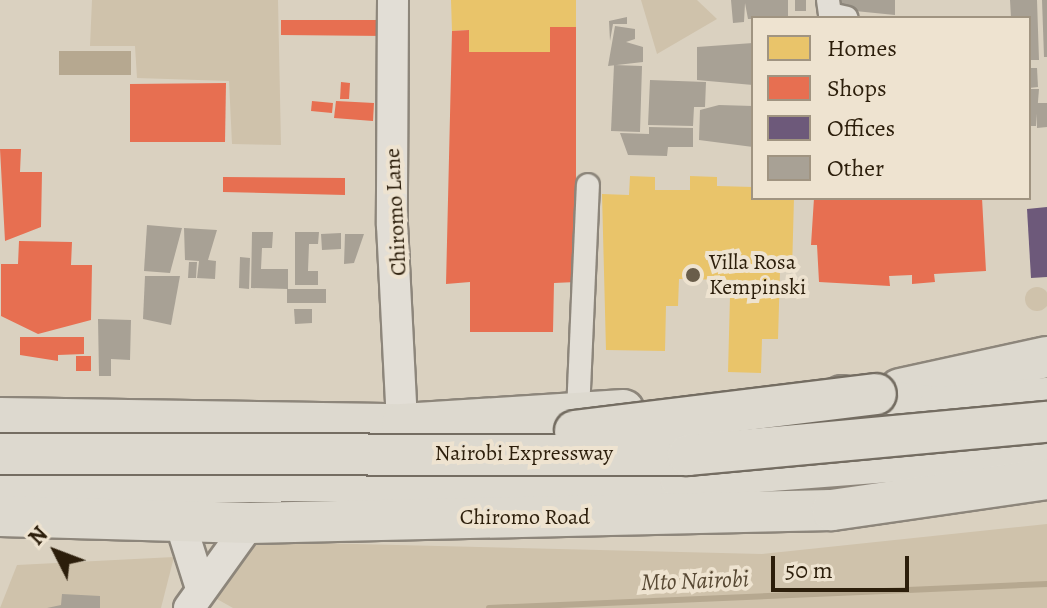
<!DOCTYPE html>
<style>
body{margin:0}
#map{position:relative;width:1047px;height:608px;overflow:hidden;background:#dad1c0;font-family:Alegreya,serif}
div>[style]{position:absolute}
[style*='--x']{left:calc(var(--x)*1px);top:calc(var(--y)*1px);width:calc(var(--w)*1px);rotate:calc(var(--a)*1deg)}
.green>*{inset:0;background:#cfc2ab}
.round{border-radius:50%}
.water>*{inset:0;background:#b6a890}
.homes>*{inset:0;background:#e9c46a}
.shops>*{inset:0;background:#e76f51}
.offices>*{inset:0;background:#6d597a}
.stream>*{height:6px;margin:-3px;padding:0 3px;transform-origin:3px;border-radius:3px;background:#b6a890}
.building>*{inset:0;background:#a8a195}
.roads{filter:drop-shadow(2px 0 #8d867b) drop-shadow(-2px 0 #8d867b) drop-shadow(0 2px #8d867b) drop-shadow(0 -2px #8d867b)}
.street>*{height:22px;margin:-11px;padding:0 11px;transform-origin:11px;border-radius:11px;background:#e2ded6}
.secondary>*{height:30px;margin:-15px;padding:0 15px;transform-origin:15px;border-radius:15px;background:#e2ded6}
.highway>*{height:40px;margin:-20px;padding:0 20px;transform-origin:20px;border-radius:20px;background:#ddd9cf}
.bridges{filter:drop-shadow(2px 0 #746d62) drop-shadow(-2px 0 #746d62) drop-shadow(0 2px #746d62) drop-shadow(0 -2px #746d62)}
.highway-bridge>*{height:40px;margin:-20px;padding:0 20px;transform-origin:20px;border-radius:20px;background:#ddd9cf}
.dots>*{width:22px;height:22px;translate:-50% -50%;box-sizing:border-box;border:4px solid #eee3d0;border-radius:50%}
span{translate:-50% -50%;white-space:nowrap;text-align:center;line-height:1.15;-webkit-text-stroke:8px #eee3d0;paint-order:stroke}
.street-label{font-size:22px;color:#2c1e0b}
.poi-label{font-size:22px;color:#2c1e0b}
.left{translate:0 -50%;text-align:left}
.water-label{font-size:24px;color:#574833;font-style:italic}
.legend{position:absolute;left:751px;top:16px;width:280px;height:184px;box-sizing:border-box;background:#eee3d0;border:2px solid #a09481;margin:0;padding:10px 14px;list-style:none;font-size:24px;color:#2c1e0b}
.legend li{display:flex;align-items:center;gap:16px;height:40px}
.legend b{width:40px;border:2px solid #a09481}
.north{position:absolute;left:16px;top:512px;width:80px;height:80px;-webkit-text-stroke:6px #eee3d0;paint-order:stroke;rotate:312deg;font-size:22px;font-weight:700;line-height:32px;text-align:center;color:#2c1e0b}
.north::after{content:'';display:block;margin:auto;width:28px;height:36px;background:#2c1e0b;clip-path:polygon(50% 0,100% 100%,50% 72%,0 100%)}
.scale{position:absolute;left:771px;top:556px;width:138px;height:36px;box-sizing:border-box;border:4px solid #2c1e0b;border-top:0;padding-left:10px;font-size:24px;line-height:28px;white-space:nowrap;color:#2c1e0b;-webkit-text-stroke:6px #eee3d0;paint-order:stroke}
</style>
<div id="map">
<div class="green">
<i style="clip-path:polygon(92px 0,278px 0,281px 145px,232px 144px,229px 81px,137px 78px,135px 46px,90px 46px)"></i>
<i style="clip-path:polygon(697px 0,717px 19px,657px 54px,641px 0)"></i>
<i class="round" style="left:1025px;top:287px;width:24px;height:24px"></i>
<i style="clip-path:polygon(1047px 524px,1047px 608px,233px 608px,208px 594px,229px 541px,762px 554px)"></i>
<i style="clip-path:polygon(174px 557px,161px 608px,0 608px,17px 565px)"></i>
</div>
<div class="water">
<i style="clip-path:polygon(59px 51px,131px 51px,131px 75px,59px 75px)"></i>
</div>
<div class="homes">
<i style="clip-path:polygon(451px 0,576px 0,576px 27px,550px 27px,550px 52px,469px 52px,469px 30px,452px 31px)"></i>
<i style="clip-path:polygon(630px 176px,655px 177px,655px 190px,690px 190px,690px 176px,717px 177px,717px 186px,753px 187px,753px 198px,794px 198px,792px 271px,780px 271px,778px 339px,762px 339px,761px 373px,728px 372px,730px 296px,739px 296px,739px 280px,679px 279px,678px 306px,666px 306px,665px 351px,606px 350px,602px 194px,629px 195px)"></i>
</div>
<div class="shops">
<i style="clip-path:polygon(281px 20px,385px 20px,385px 36px,281px 35px)"></i>
<i style="clip-path:polygon(550px 27px,576px 27px,576px 282px,554px 283px,553px 332px,470px 332px,470px 282px,446px 284px,452px 31px,469px 30px,469px 52px,550px 52px)"></i>
<i style="clip-path:polygon(341px 82px,350px 83px,349px 99px,340px 99px)"></i>
<i style="clip-path:polygon(226px 83px,225px 142px,130px 142px,130px 84px)"></i>
<i style="clip-path:polygon(312px 101px,333px 103px,332px 113px,311px 111px)"></i>
<i style="clip-path:polygon(336px 101px,374px 103px,373px 121px,334px 118px)"></i>
<i style="clip-path:polygon(0 149px,21px 149px,20px 172px,42px 172px,41px 227px,5px 241px)"></i>
<i style="clip-path:polygon(223px 177px,345px 178px,345px 195px,223px 192px)"></i>
<i style="clip-path:polygon(814px 198px,982px 198px,986px 271px,934px 274px,935px 282px,912px 284px,912px 275px,889px 276px,890px 286px,819px 282px,817px 245px,811px 245px)"></i>
<i style="clip-path:polygon(19px 241px,72px 242px,71px 265px,92px 265px,91px 320px,38px 334px,1px 316px,1px 264px,18px 264px)"></i>
<i style="clip-path:polygon(20px 337px,84px 337px,84px 354px,58px 355px,58px 361px,20px 355px)"></i>
<i style="clip-path:polygon(76px 356px,91px 356px,91px 371px,76px 371px)"></i>
</div>
<div class="offices">
<i style="clip-path:polygon(1047px 207px,1047px 277px,1031px 278px,1027px 209px)"></i>
</div>
<div class="stream">
<i style="--x:489;--y:608;--w:559;--a:-2.46"></i>
</div>
<div class="building">
<i style="clip-path:polygon(731px 0,788px 0,788px 18px,748px 19px,745px 3px,744px 22px,733px 23px)"></i>
<i style="clip-path:polygon(795px 0,806px 0,806px 11px,795px 11px)"></i>
<i style="clip-path:polygon(835px 0,895px 0,895px 15px,835px 9px)"></i>
<i style="clip-path:polygon(1010px 0,1037px 0,1039px 60px,1029px 60px,1029px 18px,1011px 18px)"></i>
<i style="clip-path:polygon(1042px 0,1047px 0,1047px 57px,1044px 57px)"></i>
<i style="clip-path:polygon(627px 17px,627px 24px,613px 24px,610px 41px,609px 21px)"></i>
<i style="clip-path:polygon(615px 26px,635px 29px,635px 39px,626px 42px,643px 47px,643px 62px,608px 66px)"></i>
<i style="clip-path:polygon(753px 43px,753px 85px,697px 80px,697px 47px)"></i>
<i style="clip-path:polygon(614px 65px,642px 66px,640px 132px,611px 131px)"></i>
<i style="clip-path:polygon(1029px 68px,1037px 68px,1038px 87px,1029px 88px)"></i>
<i style="clip-path:polygon(650px 80px,706px 82px,705px 107px,694px 107px,693px 126px,648px 125px)"></i>
<i style="clip-path:polygon(1029px 89px,1039px 89px,1036px 126px,1029px 126px)"></i>
<i style="clip-path:polygon(1037px 103px,1047px 103px,1047px 127px,1037px 128px)"></i>
<i style="clip-path:polygon(719px 105px,753px 106px,753px 147px,699px 140px,700px 110px)"></i>
<i style="clip-path:polygon(649px 127px,693px 128px,693px 147px,668px 147px,667px 156px,628px 155px,620px 133px,649px 134px)"></i>
<i style="clip-path:polygon(147px 225px,182px 228px,170px 273px,144px 271px)"></i>
<i style="clip-path:polygon(184px 228px,217px 230px,208px 260px,216px 261px,215px 279px,197px 278px,199px 261px,185px 260px)"></i>
<i style="clip-path:polygon(252px 232px,273px 232px,272px 248px,262px 248px,261px 269px,288px 269px,288px 289px,251px 288px)"></i>
<i style="clip-path:polygon(295px 232px,319px 232px,318px 244px,309px 244px,308px 271px,318px 271px,318px 285px,295px 285px)"></i>
<i style="clip-path:polygon(341px 233px,341px 249px,322px 250px,321px 234px)"></i>
<i style="clip-path:polygon(345px 234px,364px 234px,354px 263px,344px 264px)"></i>
<i style="clip-path:polygon(240px 257px,250px 258px,249px 289px,239px 288px)"></i>
<i style="clip-path:polygon(189px 262px,197px 262px,196px 278px,188px 278px)"></i>
<i style="clip-path:polygon(145px 276px,180px 276px,171px 325px,143px 319px)"></i>
<i style="clip-path:polygon(287px 289px,326px 289px,326px 303px,287px 303px)"></i>
<i style="clip-path:polygon(294px 309px,312px 309px,312px 323px,295px 324px)"></i>
<i style="clip-path:polygon(98px 319px,131px 320px,130px 360px,111px 359px,111px 376px,99px 376px)"></i>
<i style="clip-path:polygon(62px 594px,100px 596px,100px 608px,47px 608px,61px 605px)"></i>
</div>
<div class="roads">
<div class="street">
<i style="--x:828;--y:0;--w:14;--a:82"></i>
<i style="--x:830;--y:14;--w:17;--a:13"></i>
<i style="--x:578;--y:412;--w:227;--a:-87.5"></i>
</div>
<div class="secondary">
<i style="--x:393;--y:0;--w:225;--a:90.3"></i>
<i style="--x:392;--y:225;--w:199;--a:87.1"></i>
<i style="--x:180;--y:522;--w:66;--a:72.4"></i>
<i style="--x:189;--y:608;--w:105;--a:-54.3"></i>
</div>
<div class="highway">
<i style="--x:900;--y:389;--w:150;--a:-12.3"></i>
<i style="--x:842;--y:396;--w:98;--a:6.5"></i>
<i style="--x:939;--y:407;--w:108;--a:-4.8"></i>
<i style="--x:0;--y:418;--w:402;--a:0.9"></i>
<i style="--x:402;--y:424;--w:222;--a:-3.6"></i>
<i style="--x:0;--y:484;--w:680;--a:-0.51"></i>
<i style="--x:680;--y:478;--w:368;--a:-4.4"></i>
<i style="--x:0;--y:516;--w:250;--a:1.6"></i>
<i style="--x:250;--y:523;--w:582;--a:-1.28"></i>
<i style="--x:832;--y:510;--w:217;--a:-8.2"></i>
</div>
</div>
<div class="bridges">
<div class="highway-bridge">
<i style="--x:575;--y:431;--w:303;--a:-7"></i>
<i style="--x:0;--y:454;--w:688;--a:0.08"></i>
<i style="--x:688;--y:455;--w:361;--a:-5.3"></i>
</div>
</div>
<div class="dots">
<i style="left:693px;top:275px;background:#695d4a"></i>
</div>
<div class="street-label">
<span style="left:396px;top:212px;rotate:-93deg">Chiromo Lane</span>
<span style="left:524px;top:454px">Nairobi Expressway</span>
<span style="left:525px;top:518px">Chiromo Road</span>
</div>
<div class="poi-label">
<span class="left" style="left:709px;top:275px">Villa Rosa<br>Kempinski</span>
</div>
<div class="water-label">
<span style="left:695px;top:581px;rotate:-2deg">Mto Nairobi</span>
</div>
<ul class="legend">
<li><b style="height:22px;background:#e9c46a"></b>Homes</li>
<li><b style="height:22px;background:#e76f51"></b>Shops</li>
<li><b style="height:22px;background:#6d597a"></b>Offices</li>
<li><b style="height:22px;background:#a8a195"></b>Other</li>
</ul>
<div class="north">N</div>
<div class="scale">50 m</div>
</div>
